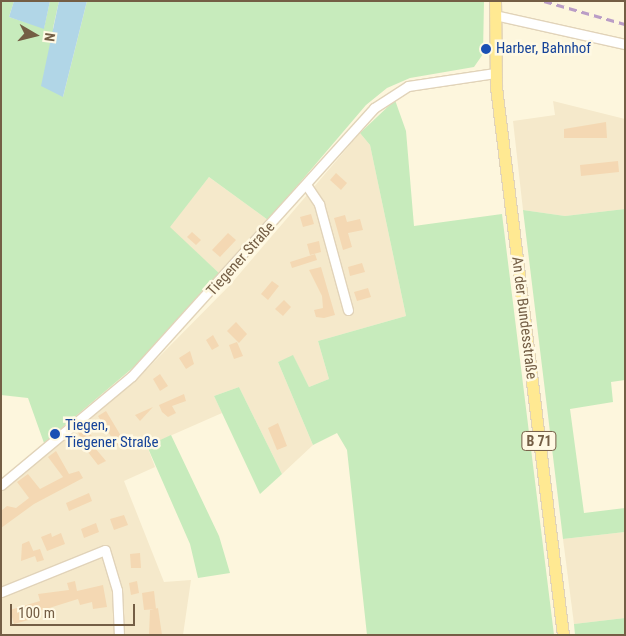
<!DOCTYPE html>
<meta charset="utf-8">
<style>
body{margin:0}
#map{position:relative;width:626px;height:636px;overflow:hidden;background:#fdf6dd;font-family:"Roboto Condensed",sans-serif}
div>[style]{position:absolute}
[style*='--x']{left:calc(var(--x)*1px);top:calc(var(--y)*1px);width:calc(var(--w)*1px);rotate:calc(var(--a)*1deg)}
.residential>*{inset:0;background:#f5e9cb}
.green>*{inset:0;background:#c7ebbc}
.water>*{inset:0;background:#b1d6e7}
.building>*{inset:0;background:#f4d8b3}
.roads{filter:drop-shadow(1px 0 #e1d3b9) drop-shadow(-1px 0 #e1d3b9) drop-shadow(0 1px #e1d3b9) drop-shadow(0 -1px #e1d3b9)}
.minor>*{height:9px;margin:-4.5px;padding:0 4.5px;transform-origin:4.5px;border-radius:4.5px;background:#fff}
.major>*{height:11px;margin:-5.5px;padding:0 5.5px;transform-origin:5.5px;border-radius:5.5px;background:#ffe992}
.rail>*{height:2.5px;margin-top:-1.25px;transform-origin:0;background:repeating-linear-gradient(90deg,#ba9dc6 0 8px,transparent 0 13px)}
.dots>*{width:14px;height:14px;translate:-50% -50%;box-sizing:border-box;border:2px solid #fff9e4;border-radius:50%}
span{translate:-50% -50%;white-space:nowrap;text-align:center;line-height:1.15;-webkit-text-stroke:5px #fff9e4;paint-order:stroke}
.shield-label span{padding:1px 4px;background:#fff9e4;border:1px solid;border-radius:4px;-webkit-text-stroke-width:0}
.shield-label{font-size:14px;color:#745e45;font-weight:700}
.transit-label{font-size:15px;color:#164399}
.left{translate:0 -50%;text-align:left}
.street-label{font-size:15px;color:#745e45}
.frame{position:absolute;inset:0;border:2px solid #745e45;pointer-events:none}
.north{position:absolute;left:10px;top:10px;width:50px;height:50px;-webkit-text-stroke:4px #fff9e4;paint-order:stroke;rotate:98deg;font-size:14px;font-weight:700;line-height:20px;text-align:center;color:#745e45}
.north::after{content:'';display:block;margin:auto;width:18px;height:22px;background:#745e45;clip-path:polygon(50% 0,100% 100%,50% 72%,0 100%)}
.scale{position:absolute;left:10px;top:604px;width:125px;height:22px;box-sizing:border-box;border:2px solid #745e45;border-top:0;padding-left:6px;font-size:15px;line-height:18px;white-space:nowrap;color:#745e45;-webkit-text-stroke:4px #fff9e4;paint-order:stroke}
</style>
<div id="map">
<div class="residential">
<i style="clip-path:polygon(553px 101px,625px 119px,625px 209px,565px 216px,523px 210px,513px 121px,555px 115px)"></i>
<i style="clip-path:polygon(360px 133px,370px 145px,406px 316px,318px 341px,329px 379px,309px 387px,293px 356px,278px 362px,313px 445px,282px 474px,239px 387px,214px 396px,222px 413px,147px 446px,155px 467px,124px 481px,164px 582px,191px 580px,183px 635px,1px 635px,1px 492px,147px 369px,230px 285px)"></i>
<i style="clip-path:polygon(209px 177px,268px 220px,221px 275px,169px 227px)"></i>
<i style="clip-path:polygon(625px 532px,625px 618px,574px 624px,563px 539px)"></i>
</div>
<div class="green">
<i style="clip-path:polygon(1px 1px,14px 1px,9px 17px,44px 28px,50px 1px,59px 1px,53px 28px,63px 97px,87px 1px,484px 1px,483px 54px,474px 67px,410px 78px,387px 88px,366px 105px,268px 220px,209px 177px,170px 227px,221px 275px,142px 360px,44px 443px,28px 398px,1px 395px)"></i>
<i style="clip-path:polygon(395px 100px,406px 131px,414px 226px,502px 214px,554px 635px,367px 635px,347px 450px,337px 433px,313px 445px,278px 362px,293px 355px,309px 387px,329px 379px,318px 341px,406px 316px,370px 145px,360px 133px)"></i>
<i style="clip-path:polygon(625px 209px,625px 380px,611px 382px,613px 402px,570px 409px,584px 513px,625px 508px,625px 532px,563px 539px,523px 210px,565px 216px)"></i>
<i style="clip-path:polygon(239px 387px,282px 474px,260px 494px,214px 396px)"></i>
<i style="clip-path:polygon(171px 435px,219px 536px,230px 573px,198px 578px,190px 544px,147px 446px)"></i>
<i style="clip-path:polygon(625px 618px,624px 635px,575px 635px,574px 624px)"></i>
</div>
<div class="water">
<i style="clip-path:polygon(14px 1px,50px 1px,44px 29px,9px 17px)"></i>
<i style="clip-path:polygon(59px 1px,87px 1px,63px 97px,41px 86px)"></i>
</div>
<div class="building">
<i style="clip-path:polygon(606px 122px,607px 138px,564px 138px,564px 129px)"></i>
<i style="clip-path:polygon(618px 161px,619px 172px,581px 176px,580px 165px)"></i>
<i style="clip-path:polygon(336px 173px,347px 183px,341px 190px,330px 180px)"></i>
<i style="clip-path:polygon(311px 214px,314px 224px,303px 227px,300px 217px)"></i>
<i style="clip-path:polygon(345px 215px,347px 222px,360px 219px,363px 230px,348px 233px,352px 247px,343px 250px,334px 218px)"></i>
<i style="clip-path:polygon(192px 232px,201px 240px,196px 245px,187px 237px)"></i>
<i style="clip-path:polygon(228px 233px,236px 240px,220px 257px,212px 250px)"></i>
<i style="clip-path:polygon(319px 241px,321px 252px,310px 255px,307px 244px)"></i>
<i style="clip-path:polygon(315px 254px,317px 260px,292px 268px,290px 262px)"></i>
<i style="clip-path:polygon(362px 263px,365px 272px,350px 276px,348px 267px)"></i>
<i style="clip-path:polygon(321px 267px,335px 315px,324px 318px,316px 317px,314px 310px,323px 308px,322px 296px,309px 270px)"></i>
<i style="clip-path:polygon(272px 281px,279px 286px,268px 300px,261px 294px)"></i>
<i style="clip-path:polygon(368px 288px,371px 297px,357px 301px,354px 292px)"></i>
<i style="clip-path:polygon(284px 300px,291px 307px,283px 316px,275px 309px)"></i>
<i style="clip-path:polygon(236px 322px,247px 334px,239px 343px,227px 331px)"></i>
<i style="clip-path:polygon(213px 335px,219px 346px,212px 350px,206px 340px)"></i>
<i style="clip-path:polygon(237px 342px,243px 356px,234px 359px,229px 345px)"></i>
<i style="clip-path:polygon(190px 351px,194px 364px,186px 369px,179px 358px)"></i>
<i style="clip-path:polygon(160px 374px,168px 386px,160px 391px,153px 379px)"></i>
<i style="clip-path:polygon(184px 394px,186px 401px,172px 406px,176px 413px,168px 417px,162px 412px,159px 405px)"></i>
<i style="clip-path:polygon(153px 407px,140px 421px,135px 415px)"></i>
<i style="clip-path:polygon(106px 411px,124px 441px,117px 446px,98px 416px)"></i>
<i style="clip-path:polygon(278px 423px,287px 446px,277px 450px,268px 428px)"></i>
<i style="clip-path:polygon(85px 427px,94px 439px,90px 442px,106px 461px,98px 465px,84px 447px,78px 432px)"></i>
<i style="clip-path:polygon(56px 451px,69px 474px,79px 471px,83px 478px,34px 504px,1px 528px,1px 511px,7px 506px,16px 508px,29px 498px,17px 482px,28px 474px,40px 489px,63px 477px,48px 457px)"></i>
<i style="clip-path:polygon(89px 493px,92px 501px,69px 511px,66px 503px)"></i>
<i style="clip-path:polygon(124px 515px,128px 525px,114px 530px,110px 519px)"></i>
<i style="clip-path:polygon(96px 523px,99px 532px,84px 538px,81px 529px)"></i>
<i style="clip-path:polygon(51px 533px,52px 537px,61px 533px,65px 544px,47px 551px,41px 537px)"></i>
<i style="clip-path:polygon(29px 541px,35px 555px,33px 551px,40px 549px,44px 560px,37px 562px,35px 556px,21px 561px,22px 544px)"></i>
<i style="clip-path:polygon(140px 553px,141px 568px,131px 568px,130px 554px)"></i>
<i style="clip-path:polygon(75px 581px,77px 591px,103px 585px,107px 607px,93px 609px,92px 602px,80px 605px,78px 599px,30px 614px,32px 619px,14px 624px,10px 610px,40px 601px,38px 594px,69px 590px,67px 583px)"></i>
<i style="clip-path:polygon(137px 581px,139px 593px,131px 595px,129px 583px)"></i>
<i style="clip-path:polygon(154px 591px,156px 609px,144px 610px,142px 593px)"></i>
<i style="clip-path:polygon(158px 608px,162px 635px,149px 635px,150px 610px)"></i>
</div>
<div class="roads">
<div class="minor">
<i style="--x:495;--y:15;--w:133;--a:12.6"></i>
<i style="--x:307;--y:186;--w:22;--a:56"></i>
<i style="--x:319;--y:204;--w:110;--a:74.7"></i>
<i style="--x:1;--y:485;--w:170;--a:-39.8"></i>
<i style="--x:132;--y:376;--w:361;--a:-47.9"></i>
<i style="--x:374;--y:108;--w:40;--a:-32.9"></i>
<i style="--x:408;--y:86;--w:88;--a:-8.5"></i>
<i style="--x:1;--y:592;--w:112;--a:-22"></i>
<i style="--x:105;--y:550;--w:42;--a:73.3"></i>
<i style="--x:117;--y:590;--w:45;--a:87.5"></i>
</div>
<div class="major">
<i style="--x:495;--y:1;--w:86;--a:89.3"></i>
<i style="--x:496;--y:87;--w:552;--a:83.03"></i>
</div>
</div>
<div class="rail">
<i style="--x:544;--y:1;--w:84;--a:15.9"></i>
</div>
<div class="dots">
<i style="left:486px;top:49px;background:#1a4fb4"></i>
<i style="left:55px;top:434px;background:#1a4fb4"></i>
</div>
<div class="shield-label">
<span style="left:539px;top:441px">B 71</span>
</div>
<div class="transit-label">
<span class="left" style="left:496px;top:49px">Harber, Bahnhof</span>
<span class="left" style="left:65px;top:434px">Tiegen,<br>Tiegener Straße</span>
</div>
<div class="street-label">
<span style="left:241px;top:259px;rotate:-48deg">Tiegener Straße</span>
<span style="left:524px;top:318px;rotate:83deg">An der Bundesstraße</span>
</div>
<div class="frame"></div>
<div class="north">N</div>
<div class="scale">100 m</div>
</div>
